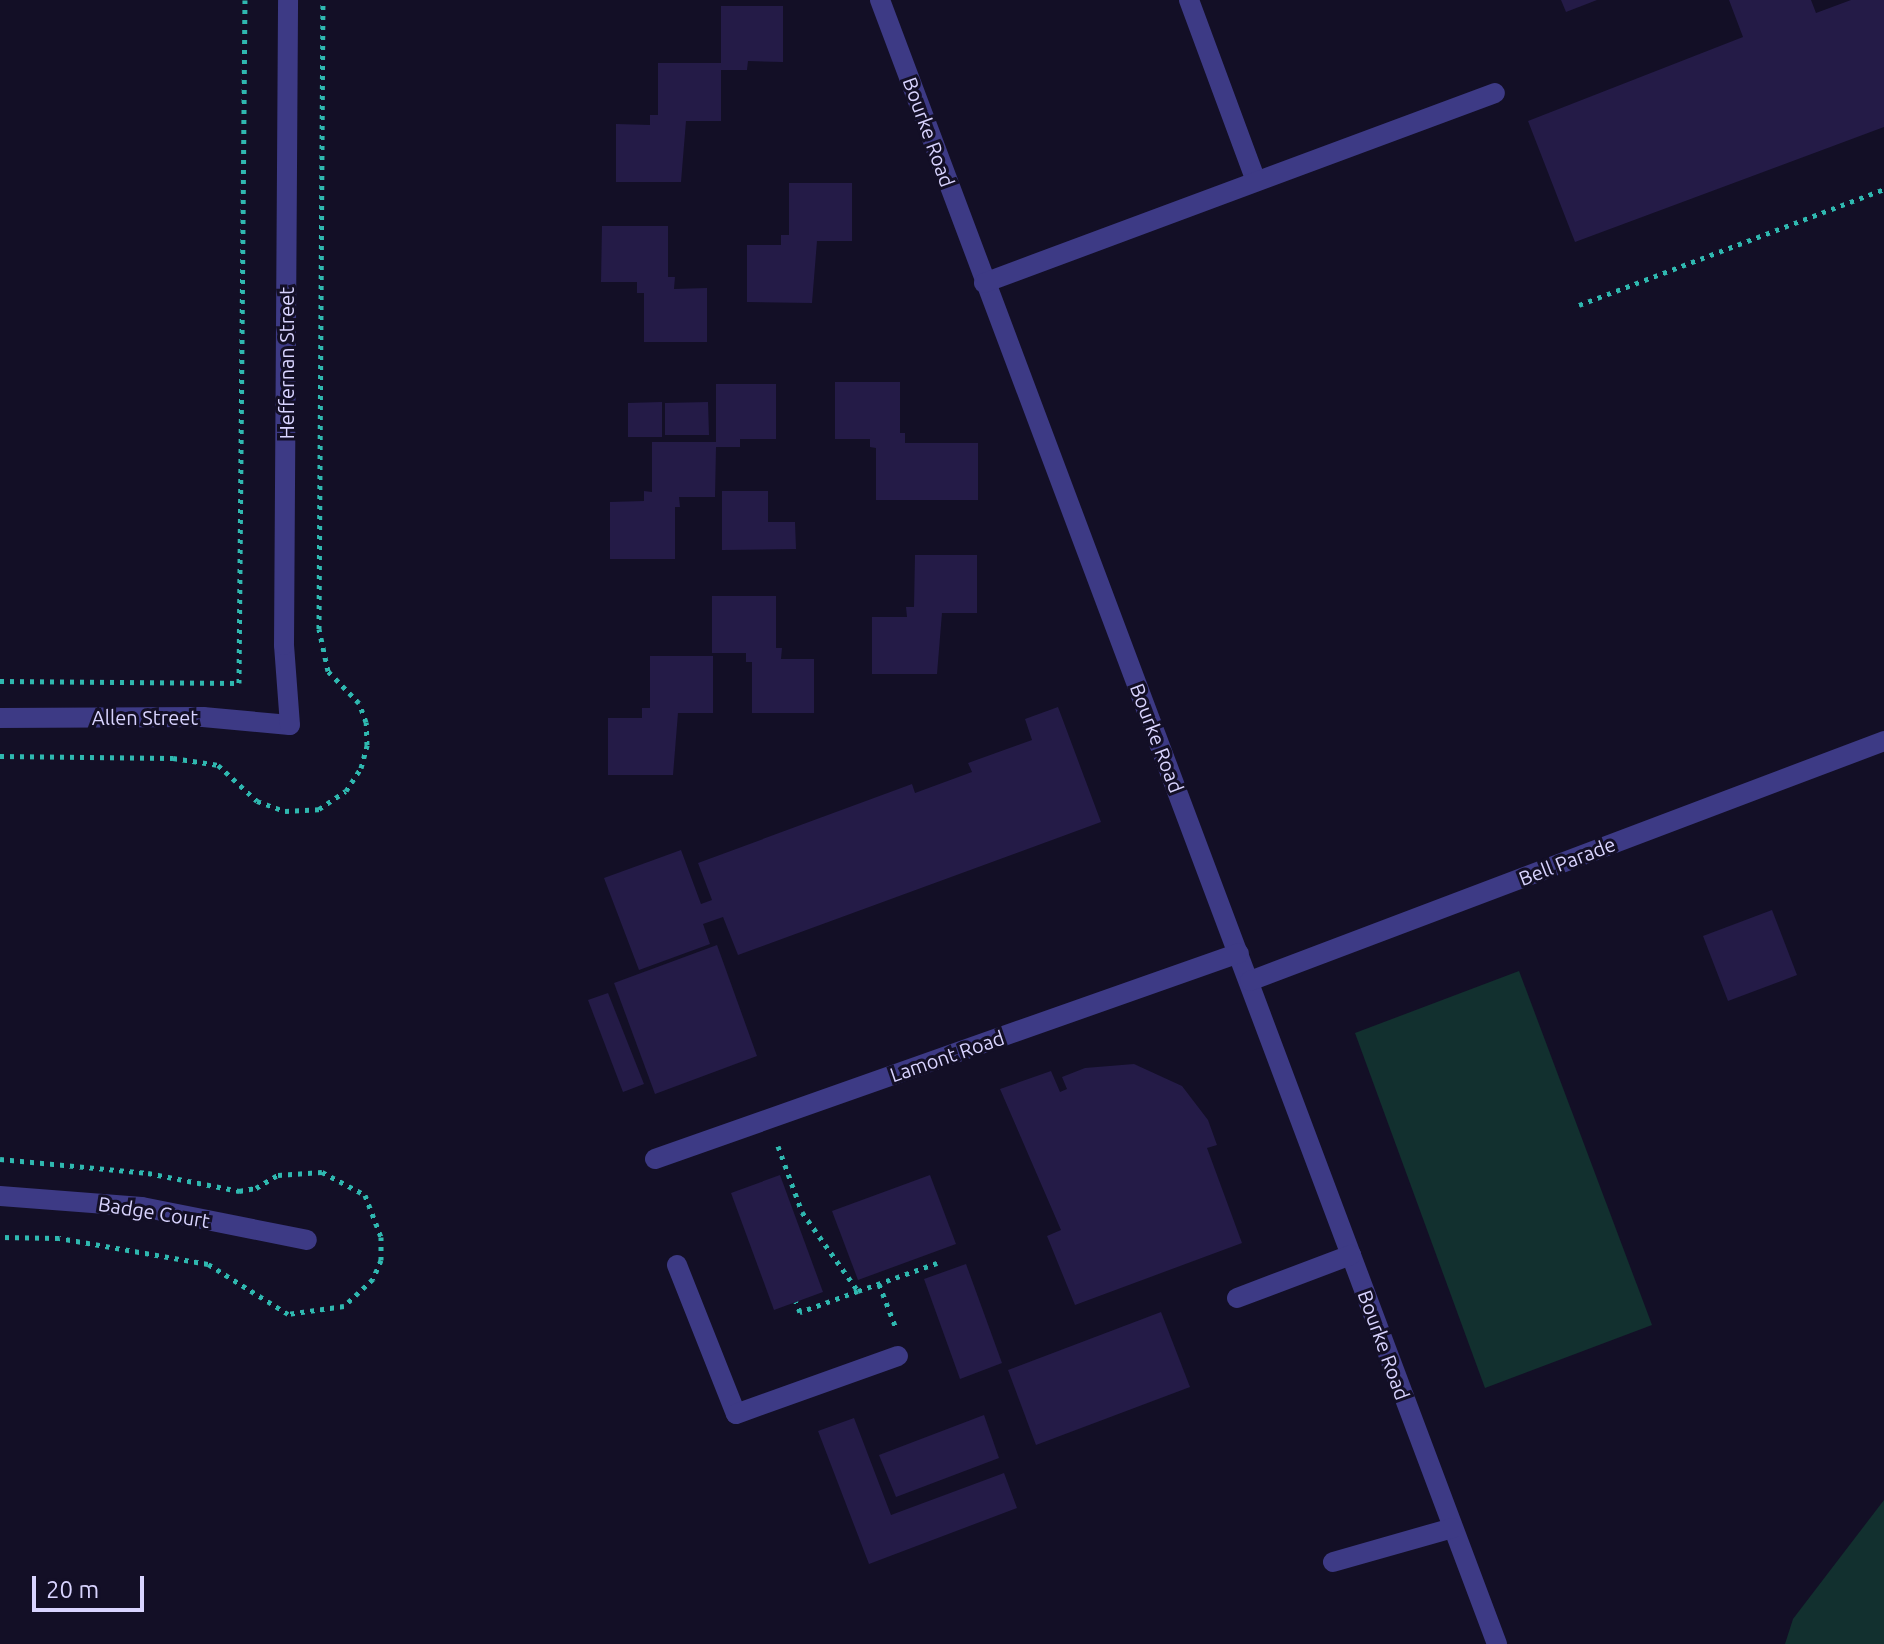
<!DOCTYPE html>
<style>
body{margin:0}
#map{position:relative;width:1884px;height:1644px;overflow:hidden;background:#130f26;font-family:Ubuntu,sans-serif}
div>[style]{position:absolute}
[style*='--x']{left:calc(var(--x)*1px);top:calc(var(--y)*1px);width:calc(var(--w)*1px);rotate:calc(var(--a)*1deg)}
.green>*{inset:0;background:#12302f}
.building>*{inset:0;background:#241b47}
.path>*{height:5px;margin-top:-2.5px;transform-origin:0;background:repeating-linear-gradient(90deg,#2fb8b0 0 4px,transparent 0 10px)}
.service>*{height:20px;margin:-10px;padding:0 10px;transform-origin:10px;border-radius:10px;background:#3d3a85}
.minor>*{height:20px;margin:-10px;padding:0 10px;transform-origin:10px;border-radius:10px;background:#3d3a85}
span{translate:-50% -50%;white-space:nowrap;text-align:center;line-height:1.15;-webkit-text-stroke:6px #130f26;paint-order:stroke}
.street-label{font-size:20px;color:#d9d4ff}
.scale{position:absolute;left:32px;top:1576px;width:112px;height:36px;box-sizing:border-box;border:4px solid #d9d4ff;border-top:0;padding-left:10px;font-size:24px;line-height:28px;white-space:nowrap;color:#d9d4ff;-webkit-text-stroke:6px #130f26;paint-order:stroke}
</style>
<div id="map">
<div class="green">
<i style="clip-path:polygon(1519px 971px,1652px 1325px,1485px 1388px,1355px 1033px)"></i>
<i style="clip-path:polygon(1884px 1500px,1884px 1644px,1785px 1644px,1793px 1619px)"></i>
</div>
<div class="building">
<i style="clip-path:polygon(1561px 0,1597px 0,1566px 12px)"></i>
<i style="clip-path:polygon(1729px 0,1811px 0,1816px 13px,1851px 0,1884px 0,1884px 127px,1575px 242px,1528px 121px,1743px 37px)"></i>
<i style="clip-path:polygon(721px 6px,783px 6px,783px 62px,748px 61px,747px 70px,721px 70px,721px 121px,686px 121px,681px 182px,616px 182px,616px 124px,650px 125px,650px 115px,658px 115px,658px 63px,721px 63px)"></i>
<i style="clip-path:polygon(789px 183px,852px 183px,852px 241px,817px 241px,812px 303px,747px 302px,747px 245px,781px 245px,781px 235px,789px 235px)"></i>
<i style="clip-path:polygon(602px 226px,668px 226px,668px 277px,675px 277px,674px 289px,707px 288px,707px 342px,644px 342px,644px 293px,637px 293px,637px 282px,601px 282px)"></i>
<i style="clip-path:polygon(835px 382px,900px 382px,900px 433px,905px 433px,905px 443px,978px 443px,978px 500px,876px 500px,876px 448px,870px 447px,870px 439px,835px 439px)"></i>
<i style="clip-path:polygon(716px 384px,776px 384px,776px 439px,740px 439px,740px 447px,716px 447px,715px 497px,679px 497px,680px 507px,675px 507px,675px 559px,610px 559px,610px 502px,644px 501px,644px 491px,652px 492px,652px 442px,716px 442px)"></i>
<i style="clip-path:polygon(662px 402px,662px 437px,628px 437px,628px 403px)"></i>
<i style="clip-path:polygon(708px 402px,709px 435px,665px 435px,665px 403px)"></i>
<i style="clip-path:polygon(722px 491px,768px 491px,768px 522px,795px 522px,796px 549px,722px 550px)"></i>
<i style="clip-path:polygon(915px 555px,977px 555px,977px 613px,942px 613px,937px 674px,872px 674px,872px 617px,907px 617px,906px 607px,914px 607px)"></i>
<i style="clip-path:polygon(712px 596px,776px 596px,776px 648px,782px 648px,781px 659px,814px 659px,814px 713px,752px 713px,752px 662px,746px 662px,746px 653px,712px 653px)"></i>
<i style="clip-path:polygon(650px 656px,713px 656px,713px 713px,678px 713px,673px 775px,608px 775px,608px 718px,642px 718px,642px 708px,650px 708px)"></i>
<i style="clip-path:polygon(1058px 707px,1101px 822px,738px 955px,723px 917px,703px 924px,710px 944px,639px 970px,604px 878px,681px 850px,701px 904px,712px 900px,698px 863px,912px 784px,915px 793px,972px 772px,968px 763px,1032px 740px,1025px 719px)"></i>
<i style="clip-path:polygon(1772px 910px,1797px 975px,1728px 1001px,1703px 936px)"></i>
<i style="clip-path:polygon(717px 945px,757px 1056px,655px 1094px,614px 983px)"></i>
<i style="clip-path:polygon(608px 993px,644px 1084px,623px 1092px,588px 1000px)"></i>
<i style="clip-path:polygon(1134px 1064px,1182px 1086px,1208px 1120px,1217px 1145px,1207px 1148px,1242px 1243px,1075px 1305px,1047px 1236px,1061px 1230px,1000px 1089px,1051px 1071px,1060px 1092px,1067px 1089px,1062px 1077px,1085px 1068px)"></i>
<i style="clip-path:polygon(780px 1175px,823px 1292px,774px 1310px,731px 1193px)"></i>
<i style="clip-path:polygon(930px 1175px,956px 1244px,858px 1280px,832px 1211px)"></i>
<i style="clip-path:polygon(966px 1264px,1002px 1363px,960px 1379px,924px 1279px)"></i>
<i style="clip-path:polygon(1161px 1312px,1190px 1387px,1036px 1445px,1008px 1370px)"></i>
<i style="clip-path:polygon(984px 1415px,999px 1458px,896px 1497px,879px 1455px)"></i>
<i style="clip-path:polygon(854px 1418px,891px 1515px,1004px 1473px,1017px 1508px,869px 1564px,818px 1431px)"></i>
</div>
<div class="path">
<i style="--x:1579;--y:305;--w:326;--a:-20.8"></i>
<i style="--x:0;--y:681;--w:239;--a:0.5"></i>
<i style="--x:239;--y:683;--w:683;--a:-89.5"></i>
<i style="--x:0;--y:756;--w:173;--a:0.7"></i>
<i style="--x:173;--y:758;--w:46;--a:8.8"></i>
<i style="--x:218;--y:765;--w:53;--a:42.7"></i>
<i style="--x:257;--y:801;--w:30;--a:20"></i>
<i style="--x:285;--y:811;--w:34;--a:-3"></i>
<i style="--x:319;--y:809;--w:32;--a:-34"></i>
<i style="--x:346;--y:791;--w:27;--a:-57"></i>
<i style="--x:361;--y:768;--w:24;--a:-75"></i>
<i style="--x:367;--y:745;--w:23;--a:-92"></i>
<i style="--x:366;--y:722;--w:20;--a:-110"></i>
<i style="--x:359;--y:703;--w:45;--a:-134.1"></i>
<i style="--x:328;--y:671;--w:43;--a:-102.1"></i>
<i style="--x:319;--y:629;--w:629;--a:-89.64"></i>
<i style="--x:778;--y:1146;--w:70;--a:70"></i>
<i style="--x:802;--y:1212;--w:97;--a:54.7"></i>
<i style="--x:858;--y:1291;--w:62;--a:160.1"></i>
<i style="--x:800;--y:1312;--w:11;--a:-112"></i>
<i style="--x:0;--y:1159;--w:149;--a:5.4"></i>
<i style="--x:148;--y:1173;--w:93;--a:11.2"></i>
<i style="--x:239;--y:1191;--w:17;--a:-10"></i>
<i style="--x:256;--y:1188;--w:26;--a:-31"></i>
<i style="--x:278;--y:1175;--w:44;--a:-3.9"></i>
<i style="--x:322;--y:1172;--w:49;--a:28.1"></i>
<i style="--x:365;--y:1195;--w:45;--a:69.1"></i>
<i style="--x:381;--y:1237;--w:23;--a:90"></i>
<i style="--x:381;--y:1260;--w:21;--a:113"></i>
<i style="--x:373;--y:1279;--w:40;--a:137"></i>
<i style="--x:344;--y:1306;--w:57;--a:171.9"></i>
<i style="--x:288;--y:1314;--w:94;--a:-148"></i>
<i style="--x:208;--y:1264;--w:151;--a:-170.1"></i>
<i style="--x:59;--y:1238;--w:59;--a:-179"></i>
<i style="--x:879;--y:1284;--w:47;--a:68.9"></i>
<i style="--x:858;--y:1291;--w:84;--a:-19.5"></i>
</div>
<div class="service">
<i style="--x:880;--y:0;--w:1756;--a:69.43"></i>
<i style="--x:1189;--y:0;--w:193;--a:69.7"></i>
<i style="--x:984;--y:283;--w:545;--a:-20.4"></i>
<i style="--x:1250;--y:981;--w:678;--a:-20.73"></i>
<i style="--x:655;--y:1159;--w:619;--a:-19.43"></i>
<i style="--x:677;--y:1265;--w:160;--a:68.4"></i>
<i style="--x:736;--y:1414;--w:172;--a:-19.7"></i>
<i style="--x:1237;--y:1298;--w:122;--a:-20.7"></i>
<i style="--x:1333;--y:1562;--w:124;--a:-15.9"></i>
</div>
<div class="minor">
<i style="--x:0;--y:718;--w:203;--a:-0.3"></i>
<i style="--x:203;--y:717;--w:87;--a:5.3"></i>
<i style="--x:290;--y:725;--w:80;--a:-94.3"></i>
<i style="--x:284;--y:645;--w:645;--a:-89.64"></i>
<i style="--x:0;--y:1196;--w:142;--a:4.4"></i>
<i style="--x:142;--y:1207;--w:168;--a:11.3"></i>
</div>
<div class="street-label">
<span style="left:929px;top:132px;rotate:70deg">Bourke Road</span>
<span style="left:286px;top:363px;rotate:-90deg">Heffernan Street</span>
<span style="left:145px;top:717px">Allen Street</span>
<span style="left:1157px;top:738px;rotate:69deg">Bourke Road</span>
<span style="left:1567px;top:861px;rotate:-21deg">Bell Parade</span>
<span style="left:947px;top:1056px;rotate:-19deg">Lamont Road</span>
<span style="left:154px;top:1212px;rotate:9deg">Badge Court</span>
<span style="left:1384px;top:1345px;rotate:70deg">Bourke Road</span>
</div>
<div class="scale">20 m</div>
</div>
